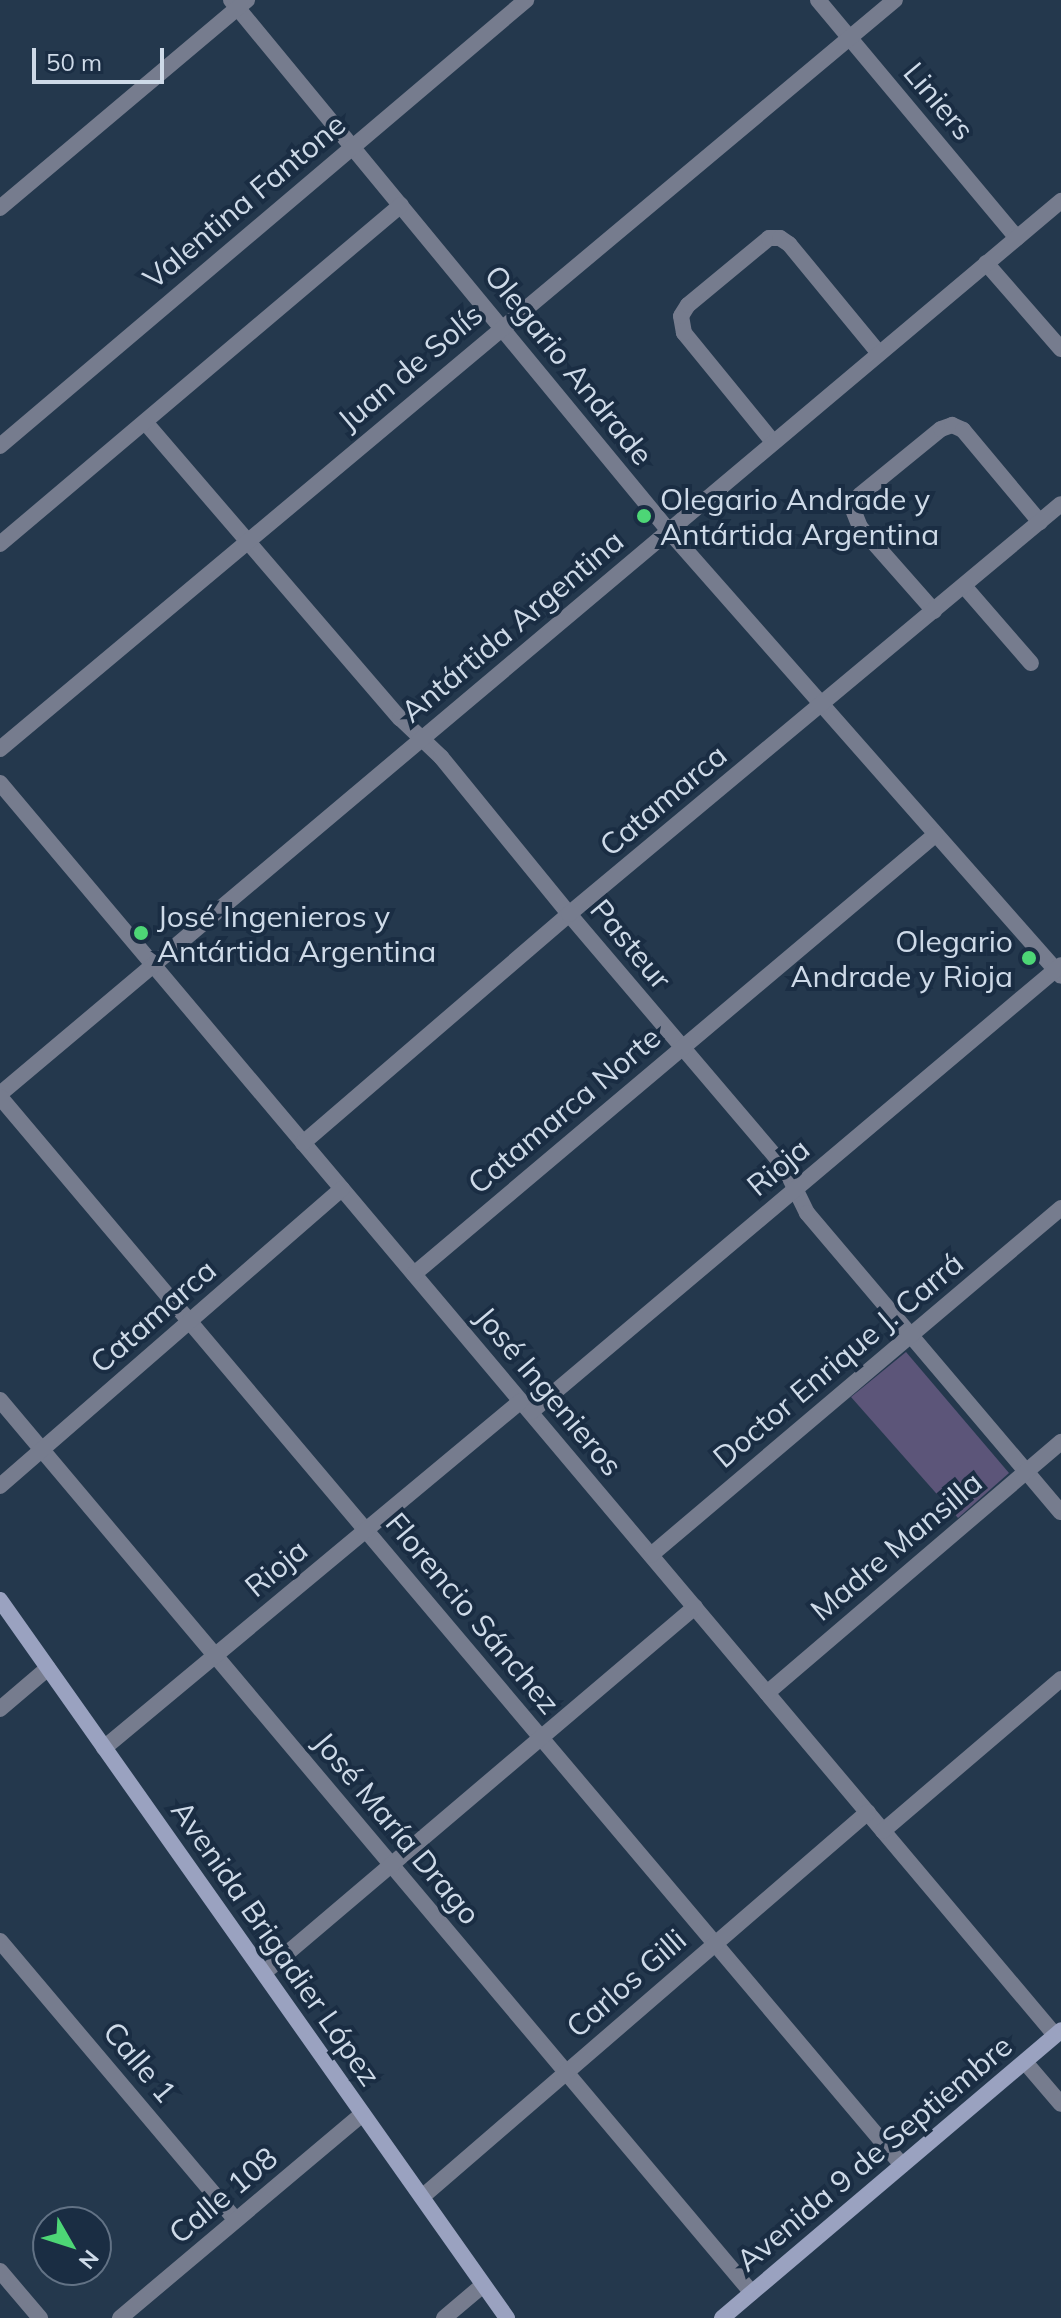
<!DOCTYPE html>
<meta charset="utf-8">
<style>
body{margin:0}
#map{position:relative;width:1061px;height:2318px;overflow:hidden;background:#24384d;font-family:Mulish,sans-serif}
div>[style]{position:absolute}
[style*='--x']{left:calc(var(--x)*1px);top:calc(var(--y)*1px);width:calc(var(--w)*1px);rotate:calc(var(--a)*1deg)}
.green>*{inset:0;background:#5c5579}
.street>*{height:16px;margin:-8px;padding:0 8px;transform-origin:8px;border-radius:8px;background:#767c8e}
.secondary>*{height:16px;margin:-8px;padding:0 8px;transform-origin:8px;border-radius:8px;background:#9aa2c0}
.dots>*{width:22px;height:22px;translate:-50% -50%;box-sizing:border-box;border:4px solid #1a2d43;border-radius:50%}
span{translate:-50% -50%;white-space:nowrap;text-align:center;line-height:1.15;-webkit-text-stroke:8px #1a2d43;paint-order:stroke}
.street-label{font-size:30px;color:#cedae8}
.poi-label{font-size:30px;color:#cedae8}
.left{translate:0 -50%;text-align:left}
.right{translate:-100% -50%;text-align:right}
.north{position:absolute;left:32px;top:2206px;width:80px;height:80px;box-sizing:border-box;background:#1a2d43;border:2px solid #627285;border-radius:50%;rotate:129deg;font-size:22px;font-weight:700;line-height:32px;text-align:center;color:#cedae8}
.north::after{content:'';display:block;margin:auto;width:28px;height:36px;background:#4dd676;clip-path:polygon(50% 0,100% 100%,50% 72%,0 100%)}
.scale{position:absolute;left:32px;top:48px;width:132px;height:36px;box-sizing:border-box;border:4px solid #cedae8;border-top:0;padding-left:10px;font-size:24px;line-height:28px;white-space:nowrap;color:#cedae8;-webkit-text-stroke:6px #1a2d43;paint-order:stroke}
</style>
<div id="map">
<div class="green">
<i style="clip-path:polygon(906px 1352px,1009px 1473px,958px 1518px,851px 1397px)"></i>
</div>
<div class="street">
<i style="--x:231;--y:0;--w:687;--a:50.49"></i>
<i style="--x:668;--y:530;--w:594;--a:48.61"></i>
<i style="--x:818;--y:0;--w:310;--a:50.1"></i>
<i style="--x:0;--y:208;--w:323;--a:-40.1"></i>
<i style="--x:986;--y:263;--w:114;--a:48.9"></i>
<i style="--x:145;--y:422;--w:391;--a:49.3"></i>
<i style="--x:400;--y:718;--w:57;--a:43.6"></i>
<i style="--x:441;--y:757;--w:203;--a:50.8"></i>
<i style="--x:569;--y:914;--w:333;--a:49.6"></i>
<i style="--x:785;--y:1168;--w:50;--a:63.9"></i>
<i style="--x:807;--y:1213;--w:392;--a:49.7"></i>
<i style="--x:773;--y:442;--w:141;--a:-129.2"></i>
<i style="--x:684;--y:333;--w:17;--a:-100"></i>
<i style="--x:681;--y:316;--w:13;--a:-58"></i>
<i style="--x:688;--y:305;--w:105;--a:-39.6"></i>
<i style="--x:769;--y:238;--w:11;--a:0"></i>
<i style="--x:780;--y:238;--w:11;--a:34"></i>
<i style="--x:789;--y:244;--w:141;--a:50.5"></i>
<i style="--x:0;--y:446;--w:690;--a:-40.29"></i>
<i style="--x:0;--y:544;--w:525;--a:-40.21"></i>
<i style="--x:964;--y:586;--w:102;--a:49"></i>
<i style="--x:934;--y:611;--w:112;--a:-131.4"></i>
<i style="--x:860;--y:527;--w:22;--a:-112"></i>
<i style="--x:852;--y:507;--w:14;--a:-56"></i>
<i style="--x:860;--y:495;--w:104;--a:-39.2"></i>
<i style="--x:941;--y:429;--w:12;--a:-20"></i>
<i style="--x:952;--y:425;--w:12;--a:24"></i>
<i style="--x:963;--y:430;--w:120;--a:50.1"></i>
<i style="--x:0;--y:749;--w:1167;--a:-39.93"></i>
<i style="--x:0;--y:783;--w:1637;--a:49.88"></i>
<i style="--x:0;--y:1094;--w:1387;--a:-40.09"></i>
<i style="--x:0;--y:1097;--w:1398;--a:49.82"></i>
<i style="--x:303;--y:1143;--w:351;--a:-40.7"></i>
<i style="--x:569;--y:914;--w:640;--a:-39.81"></i>
<i style="--x:414;--y:1274;--w:681;--a:-40.12"></i>
<i style="--x:0;--y:1400;--w:1167;--a:49.9"></i>
<i style="--x:531;--y:1412;--w:693;--a:-40.14"></i>
<i style="--x:0;--y:1486;--w:453;--a:-41"></i>
<i style="--x:651;--y:1555;--w:537;--a:-40.24"></i>
<i style="--x:767;--y:1693;--w:387;--a:-40.5"></i>
<i style="--x:0;--y:1709;--w:63;--a:-40.5"></i>
<i style="--x:104;--y:1748;--w:542;--a:-39.77"></i>
<i style="--x:883;--y:1831;--w:234;--a:-40.5"></i>
<i style="--x:0;--y:1941;--w:365;--a:49.8"></i>
<i style="--x:265;--y:1972;--w:564;--a:-40.33"></i>
<i style="--x:1025;--y:2062;--w:55;--a:49.4"></i>
<i style="--x:422;--y:2197;--w:589;--a:-40.8"></i>
<i style="--x:0;--y:2271;--w:62;--a:49.6"></i>
<i style="--x:120;--y:2318;--w:317;--a:-40.1"></i>
<i style="--x:444;--y:2318;--w:51;--a:-40.2"></i>
</div>
<div class="secondary">
<i style="--x:0;--y:1600;--w:879;--a:54.77"></i>
<i style="--x:722;--y:2318;--w:445;--a:-40.3"></i>
</div>
<div class="dots">
<i style="left:644px;top:516px;background:#4dd676"></i>
<i style="left:141px;top:933px;background:#4dd676"></i>
<i style="left:1029px;top:958px;background:#4dd676"></i>
</div>
<div class="street-label">
<span style="left:939px;top:101px;rotate:50deg">Liniers</span>
<span style="left:244px;top:201px;rotate:-40deg">Valentina Fantone</span>
<span style="left:569px;top:365px;rotate:51deg">Olegario Andrade</span>
<span style="left:410px;top:367px;rotate:-40deg">Juan de Solís</span>
<span style="left:512px;top:626px;rotate:-40deg">Antártida Argentina</span>
<span style="left:663px;top:800px;rotate:-40deg">Catamarca</span>
<span style="left:631px;top:944px;rotate:50deg">Pasteur</span>
<span style="left:564px;top:1110px;rotate:-40deg">Catamarca Norte</span>
<span style="left:778px;top:1167px;rotate:-40deg">Rioja</span>
<span style="left:153px;top:1316px;rotate:-41deg">Catamarca</span>
<span style="left:838px;top:1360px;rotate:-40deg">Doctor Enrique J. Carrá</span>
<span style="left:549px;top:1391px;rotate:50deg">José Ingenieros</span>
<span style="left:896px;top:1546px;rotate:-40deg">Madre Mansilla</span>
<span style="left:276px;top:1568px;rotate:-40deg">Rioja</span>
<span style="left:473px;top:1613px;rotate:50deg">Florencio Sánchez</span>
<span style="left:397px;top:1828px;rotate:50deg">José María Drago</span>
<span style="left:276px;top:1943px;rotate:55deg">Avenida Brigadier López</span>
<span style="left:626px;top:1983px;rotate:-41deg">Carlos Gilli</span>
<span style="left:140px;top:2062px;rotate:50deg">Calle 1</span>
<span style="left:874px;top:2153px;rotate:-40deg">Avenida 9 de Septiembre</span>
<span style="left:223px;top:2195px;rotate:-40deg">Calle 108</span>
</div>
<div class="poi-label">
<span class="left" style="left:660px;top:516px">Olegario Andrade y<br>Antártida Argentina</span>
<span class="left" style="left:157px;top:933px">José Ingenieros y<br>Antártida Argentina</span>
<span class="right" style="left:1013px;top:958px">Olegario<br>Andrade y Rioja</span>
</div>
<div class="north">N</div>
<div class="scale">50 m</div>
</div>
